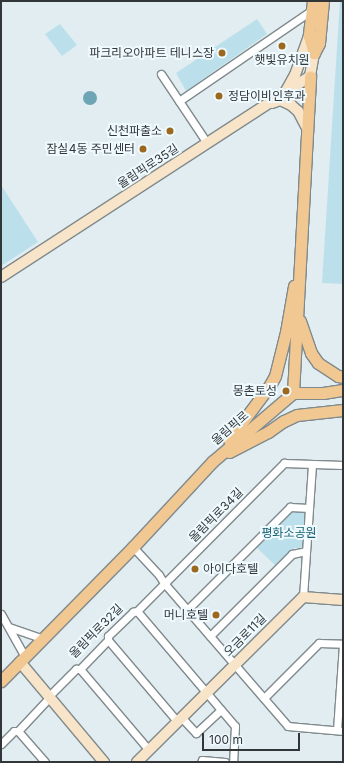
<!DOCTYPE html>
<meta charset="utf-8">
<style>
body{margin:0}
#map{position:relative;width:344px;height:763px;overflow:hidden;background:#e1edf0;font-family:Inter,"Noto Sans KR",sans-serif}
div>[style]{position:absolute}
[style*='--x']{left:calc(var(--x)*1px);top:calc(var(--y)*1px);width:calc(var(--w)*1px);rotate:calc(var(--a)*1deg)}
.green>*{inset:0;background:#bce0eb}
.water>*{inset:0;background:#6ea5b5}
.round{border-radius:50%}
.roads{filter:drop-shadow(1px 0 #808a8d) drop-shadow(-1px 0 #808a8d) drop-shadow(0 1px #808a8d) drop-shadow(0 -1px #808a8d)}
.street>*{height:7px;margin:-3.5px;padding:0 3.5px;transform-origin:3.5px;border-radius:3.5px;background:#fff}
.secondary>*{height:10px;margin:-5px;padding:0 5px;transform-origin:5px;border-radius:5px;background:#f8e4c8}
.primary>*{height:11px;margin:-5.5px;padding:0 5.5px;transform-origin:5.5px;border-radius:5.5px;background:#f2c892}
.dots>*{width:11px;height:11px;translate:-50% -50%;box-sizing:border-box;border:2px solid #effafe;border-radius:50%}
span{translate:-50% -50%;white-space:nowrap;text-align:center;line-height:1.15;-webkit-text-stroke:4px #effafe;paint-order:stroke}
.poi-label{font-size:12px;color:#323638}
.right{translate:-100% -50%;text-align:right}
.left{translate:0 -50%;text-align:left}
.street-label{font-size:12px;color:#323638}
.park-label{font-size:12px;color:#135d6f}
.frame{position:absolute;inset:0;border:2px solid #323638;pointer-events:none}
.scale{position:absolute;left:202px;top:733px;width:98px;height:18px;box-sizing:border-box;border:2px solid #323638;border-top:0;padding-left:5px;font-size:12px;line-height:14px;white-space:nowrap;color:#323638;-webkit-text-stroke:3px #effafe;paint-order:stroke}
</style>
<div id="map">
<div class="green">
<i style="clip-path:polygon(340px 1px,343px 1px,343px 284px,322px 283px)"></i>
<i style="clip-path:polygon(257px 19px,267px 34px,186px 91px,176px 73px)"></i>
<i style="clip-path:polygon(60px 24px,77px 45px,62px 56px,45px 34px)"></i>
<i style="clip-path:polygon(1px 185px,38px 242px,1px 266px)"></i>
<i style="clip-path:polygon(291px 510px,303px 510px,306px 514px,304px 545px,300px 548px,294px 548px,276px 566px,255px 546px)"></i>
</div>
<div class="water">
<i class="round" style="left:83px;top:91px;width:14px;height:14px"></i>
</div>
<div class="roads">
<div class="street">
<i style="--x:161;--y:74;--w:83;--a:56.3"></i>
<i style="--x:179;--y:101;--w:161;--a:-34.4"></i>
<i style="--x:133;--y:547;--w:38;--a:47"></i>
<i style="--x:159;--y:575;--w:9;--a:58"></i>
<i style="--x:164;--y:583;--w:189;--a:49.1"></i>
<i style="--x:288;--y:726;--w:55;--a:5.2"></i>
<i style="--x:303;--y:597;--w:133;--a:-86.1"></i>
<i style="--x:187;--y:610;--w:146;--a:-45"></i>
<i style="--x:290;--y:507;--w:19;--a:3"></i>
<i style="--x:137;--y:611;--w:151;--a:49.6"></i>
<i style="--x:235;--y:726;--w:36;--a:93"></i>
<i style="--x:1;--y:614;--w:49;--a:60.8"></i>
<i style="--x:9;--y:627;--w:36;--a:19"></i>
<i style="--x:210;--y:636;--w:116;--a:-45"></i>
<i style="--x:292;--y:554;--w:14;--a:-12"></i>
<i style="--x:108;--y:640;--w:106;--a:49.6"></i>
<i style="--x:80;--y:669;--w:106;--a:49.6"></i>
<i style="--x:264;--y:698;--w:78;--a:-45"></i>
<i style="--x:319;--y:643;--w:24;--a:2"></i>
<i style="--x:181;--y:717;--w:22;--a:47"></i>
<i style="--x:196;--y:733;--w:34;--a:-43"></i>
<i style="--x:337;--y:730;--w:85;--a:-86"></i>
<i style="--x:18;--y:731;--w:41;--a:48.9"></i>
<i style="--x:1;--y:744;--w:18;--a:-45"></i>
<i style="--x:14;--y:731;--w:4;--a:0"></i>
<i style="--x:18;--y:731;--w:45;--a:-46.8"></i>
<i style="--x:49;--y:698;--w:3;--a:-72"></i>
<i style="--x:50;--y:695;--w:37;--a:-45"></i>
<i style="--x:76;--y:669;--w:4;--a:0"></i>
<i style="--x:80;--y:669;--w:40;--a:-46"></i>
<i style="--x:108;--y:640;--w:4;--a:-90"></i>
<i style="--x:108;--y:636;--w:35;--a:-44"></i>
<i style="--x:133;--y:612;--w:4;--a:-14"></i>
<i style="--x:137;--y:611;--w:209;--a:-45.2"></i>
<i style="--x:284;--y:463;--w:59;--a:1.9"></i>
<i style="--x:201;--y:762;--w:2;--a:-63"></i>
<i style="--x:202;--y:760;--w:23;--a:5"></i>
</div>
<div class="secondary">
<i style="--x:286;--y:91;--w:18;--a:-61"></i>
<i style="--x:295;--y:75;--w:41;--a:-70.3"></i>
<i style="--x:272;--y:103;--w:9;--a:-21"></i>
<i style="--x:280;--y:100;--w:12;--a:24"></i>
<i style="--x:291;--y:105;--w:9;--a:41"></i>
<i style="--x:298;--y:111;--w:21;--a:62"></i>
<i style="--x:1;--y:277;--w:369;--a:-33"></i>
<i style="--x:310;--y:76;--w:23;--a:-80"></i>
<i style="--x:20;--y:662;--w:131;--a:50"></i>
<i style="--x:137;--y:762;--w:234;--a:-44.8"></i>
<i style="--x:303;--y:597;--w:40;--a:4.3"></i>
</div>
<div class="primary">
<i style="--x:313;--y:1;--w:35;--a:97"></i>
<i style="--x:309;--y:36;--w:18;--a:74"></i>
<i style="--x:314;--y:53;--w:11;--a:-63"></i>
<i style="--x:319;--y:43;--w:42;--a:-84.6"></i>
<i style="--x:300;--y:321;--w:34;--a:71"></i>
<i style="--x:311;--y:353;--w:12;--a:55"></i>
<i style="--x:318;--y:363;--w:24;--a:33"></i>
<i style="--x:338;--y:376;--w:5;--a:11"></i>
<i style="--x:293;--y:393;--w:30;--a:0"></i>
<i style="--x:323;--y:393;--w:20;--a:-9"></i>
<i style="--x:229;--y:440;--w:69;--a:-53.3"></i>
<i style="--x:270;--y:385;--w:10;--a:-61"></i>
<i style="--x:275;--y:376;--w:45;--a:-76"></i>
<i style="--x:286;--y:332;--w:47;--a:-80.1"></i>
<i style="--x:229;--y:452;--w:44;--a:-27.1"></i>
<i style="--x:268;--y:432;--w:19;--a:-35"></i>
<i style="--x:284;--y:421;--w:14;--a:-25"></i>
<i style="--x:297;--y:415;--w:46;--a:-6.2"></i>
<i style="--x:1;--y:681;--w:188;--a:-45.4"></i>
<i style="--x:133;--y:547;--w:117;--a:-47.1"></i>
<i style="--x:213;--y:461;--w:105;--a:-40.4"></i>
<i style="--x:293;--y:393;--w:317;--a:-86.9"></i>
</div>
</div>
<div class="dots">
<i style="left:282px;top:46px;background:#9c681e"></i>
<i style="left:222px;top:53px;background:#9c681e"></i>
<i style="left:219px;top:96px;background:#9c681e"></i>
<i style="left:170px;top:131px;background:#9c681e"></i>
<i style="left:143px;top:149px;background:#9c681e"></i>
<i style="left:286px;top:391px;background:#9c681e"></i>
<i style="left:195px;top:569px;background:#9c681e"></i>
<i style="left:216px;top:615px;background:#9c681e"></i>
</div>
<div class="poi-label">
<span class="right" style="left:214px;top:53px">파크리오아파트 테니스장</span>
<span style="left:282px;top:60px">햇빛유치원</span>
<span class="left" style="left:228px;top:96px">정담이비인후과</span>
<span class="right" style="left:162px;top:131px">신천파출소</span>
<span class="right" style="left:135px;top:149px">잠실4동 주민센터</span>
<span class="right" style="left:277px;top:391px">몽촌토성</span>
<span class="left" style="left:203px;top:569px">아이다호텔</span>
<span class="right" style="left:208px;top:615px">머니호텔</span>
</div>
<div class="street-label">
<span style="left:148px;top:166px;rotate:-33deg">올림픽로35길</span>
<span style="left:230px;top:428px;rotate:-41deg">올림픽로</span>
<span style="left:216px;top:515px;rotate:-45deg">올림픽로34길</span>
<span style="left:96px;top:631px;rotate:-45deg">올림픽로32길</span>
<span style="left:245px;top:635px;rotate:-45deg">오금로11길</span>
</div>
<div class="park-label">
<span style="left:289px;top:533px">평화소공원</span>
</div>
<div class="frame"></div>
<div class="scale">100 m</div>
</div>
